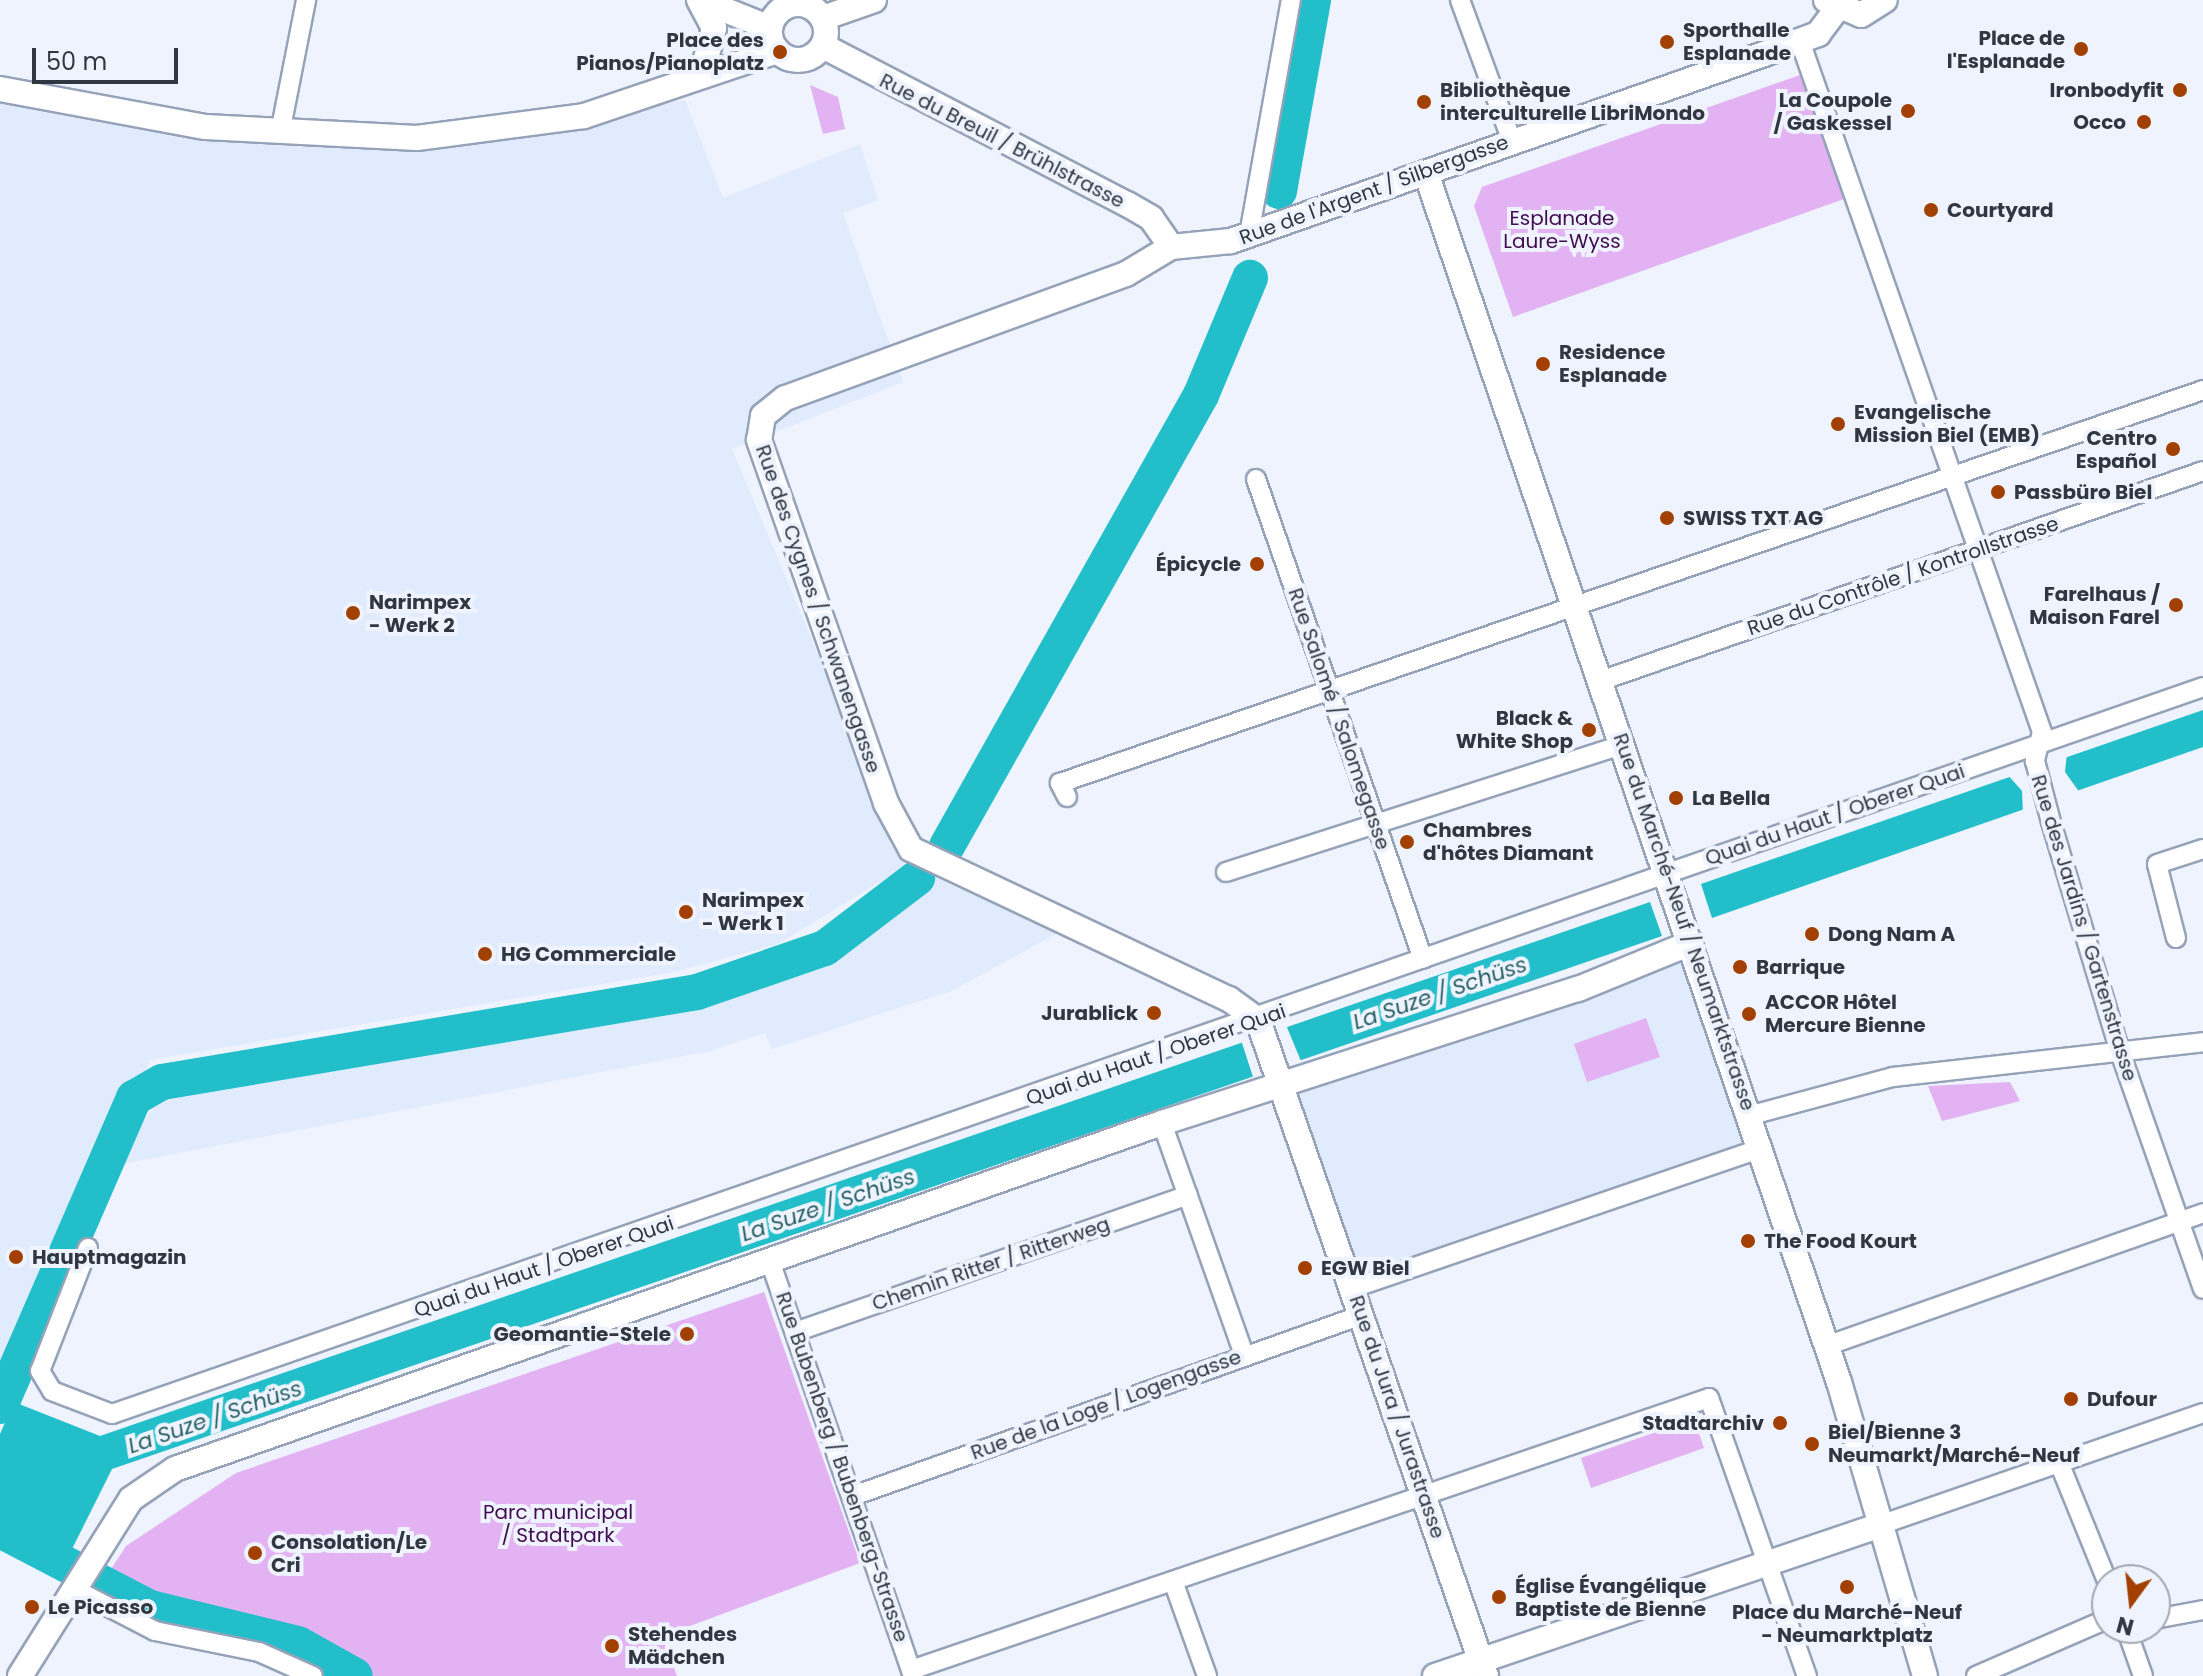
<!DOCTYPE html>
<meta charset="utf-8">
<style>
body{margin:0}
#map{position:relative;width:2203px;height:1676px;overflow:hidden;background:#eef3fd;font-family:Poppins,sans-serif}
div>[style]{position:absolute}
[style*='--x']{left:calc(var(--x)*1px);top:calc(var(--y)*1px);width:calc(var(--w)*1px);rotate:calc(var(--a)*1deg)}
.built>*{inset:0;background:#e0ebfd}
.green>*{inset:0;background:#e3b2f3}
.water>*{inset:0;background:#22bfca}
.pier>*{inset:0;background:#eef3fd}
.river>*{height:36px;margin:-18px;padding:0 18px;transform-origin:18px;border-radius:18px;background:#22bfca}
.roads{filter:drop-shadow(2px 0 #95a2b8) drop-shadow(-2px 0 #95a2b8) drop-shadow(0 2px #95a2b8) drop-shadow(0 -2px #95a2b8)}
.street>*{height:18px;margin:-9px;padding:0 9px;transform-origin:9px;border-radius:9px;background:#fff}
.secondary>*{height:24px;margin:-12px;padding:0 12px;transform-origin:12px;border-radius:12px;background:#fff}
.secondary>.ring{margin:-12px;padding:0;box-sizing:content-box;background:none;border:24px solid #fff;border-radius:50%}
.dots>*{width:22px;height:22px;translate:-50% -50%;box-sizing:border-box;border:4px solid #eef3fd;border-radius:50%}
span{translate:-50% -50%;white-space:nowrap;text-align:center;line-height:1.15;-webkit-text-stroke:8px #eef3fd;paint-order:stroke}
.poi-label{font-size:20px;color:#313740;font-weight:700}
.left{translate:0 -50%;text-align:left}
.right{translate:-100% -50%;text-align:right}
.street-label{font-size:20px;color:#313740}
.park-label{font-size:20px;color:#400b4f}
.water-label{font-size:22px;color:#286166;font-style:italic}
.north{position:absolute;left:2091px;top:1564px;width:80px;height:80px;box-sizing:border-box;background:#eef3fd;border:2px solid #a2a8b1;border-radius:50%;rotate:195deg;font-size:22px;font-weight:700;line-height:32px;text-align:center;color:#313740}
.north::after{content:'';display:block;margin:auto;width:28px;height:36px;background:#a24001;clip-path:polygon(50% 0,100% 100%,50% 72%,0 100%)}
.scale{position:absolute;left:32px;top:48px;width:146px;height:36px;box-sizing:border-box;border:4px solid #313740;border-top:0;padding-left:10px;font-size:24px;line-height:28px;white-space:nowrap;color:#313740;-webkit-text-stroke:6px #eef3fd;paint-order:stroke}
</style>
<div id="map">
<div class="built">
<i style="clip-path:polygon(0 96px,145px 126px,519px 134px,685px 100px,723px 198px,860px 144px,878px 200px,843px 213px,903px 382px,732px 449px,906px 865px,1058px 933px,951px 991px,772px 1049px,765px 1033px,710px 1051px,116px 1165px,163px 1092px,700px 1000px,856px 944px,925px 886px,906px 866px,778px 944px,673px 972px,149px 1060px,145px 1084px,129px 1096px,0 1375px)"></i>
<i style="clip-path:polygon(1691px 943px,1760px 1149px,1353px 1288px,1285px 1087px)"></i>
</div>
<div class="green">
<i style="clip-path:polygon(1800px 75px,1844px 199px,1513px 317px,1474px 206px,1482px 187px)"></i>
<i style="clip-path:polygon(810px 85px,838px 97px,845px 129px,823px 134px)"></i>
<i style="clip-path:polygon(1646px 1018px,1660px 1057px,1587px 1082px,1574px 1044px)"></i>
<i style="clip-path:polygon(2010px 1082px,2020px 1101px,1942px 1121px,1928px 1086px)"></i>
<i style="clip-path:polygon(764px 1292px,860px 1563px,663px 1636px,677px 1676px,365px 1676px,322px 1645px,182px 1607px,106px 1577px,126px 1546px,236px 1473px)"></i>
<i style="clip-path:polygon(1694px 1419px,1704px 1448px,1591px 1488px,1581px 1458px)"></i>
</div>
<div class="water">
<i style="clip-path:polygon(2203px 710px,2203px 747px,1712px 918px,1701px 884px)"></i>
<i style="clip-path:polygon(1650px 902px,1662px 936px,112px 1469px,69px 1555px,0 1519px,0 1434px,14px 1402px,100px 1436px)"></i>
</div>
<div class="pier">
<i style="clip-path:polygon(2067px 753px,2065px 772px,2080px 793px,2023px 814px,2022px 791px,2007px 774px)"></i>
<i style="clip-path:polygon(1286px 1025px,1301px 1061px,1253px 1077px,1241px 1040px)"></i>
</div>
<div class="river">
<i style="--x:1279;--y:191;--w:194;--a:-79.9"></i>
<i style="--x:947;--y:846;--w:518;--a:-60.61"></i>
<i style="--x:1201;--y:395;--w:127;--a:-67.3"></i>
<i style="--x:0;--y:1406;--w:336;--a:-66.5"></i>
<i style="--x:134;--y:1098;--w:32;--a:-30"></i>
<i style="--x:162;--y:1082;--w:543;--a:-9.55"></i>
<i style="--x:697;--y:992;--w:135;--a:-19"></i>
<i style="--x:825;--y:948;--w:116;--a:-37.3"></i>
<i style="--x:0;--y:1530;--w:169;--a:27.5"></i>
<i style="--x:150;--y:1608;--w:152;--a:13.7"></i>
<i style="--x:298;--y:1644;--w:65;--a:29.3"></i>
</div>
<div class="roads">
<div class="street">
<i style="--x:1460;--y:0;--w:150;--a:69.8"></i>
<i style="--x:1800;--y:41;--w:732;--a:70.7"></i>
<i style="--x:2042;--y:732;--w:30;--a:104"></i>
<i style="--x:2035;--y:761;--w:63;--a:75.3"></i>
<i style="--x:2051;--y:822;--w:240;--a:73.3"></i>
<i style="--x:2120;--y:1052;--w:251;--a:70.7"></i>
<i style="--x:280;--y:133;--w:136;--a:-78.9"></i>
<i style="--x:1249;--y:235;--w:239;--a:-79.9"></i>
<i style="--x:1256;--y:479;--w:508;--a:70.82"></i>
<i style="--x:1603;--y:680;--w:635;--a:-19.2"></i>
<i style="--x:1067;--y:797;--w:16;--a:-117"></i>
<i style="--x:1060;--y:783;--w:1209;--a:-18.97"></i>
<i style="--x:1226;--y:872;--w:418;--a:-17.8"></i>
<i style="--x:2176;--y:938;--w:76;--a:-104.4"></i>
<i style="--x:2157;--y:864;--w:48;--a:-18.1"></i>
<i style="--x:1748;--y:1116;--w:150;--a:-15.1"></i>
<i style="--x:1893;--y:1077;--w:312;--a:-6.4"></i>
<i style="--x:1162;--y:1123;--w:246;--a:70.5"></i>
<i style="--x:88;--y:1248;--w:132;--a:111.3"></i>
<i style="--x:40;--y:1371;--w:23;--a:59"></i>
<i style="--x:52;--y:1391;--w:64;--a:21"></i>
<i style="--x:112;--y:1414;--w:2214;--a:-19.17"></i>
<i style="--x:769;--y:1258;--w:442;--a:71"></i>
<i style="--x:1353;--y:1288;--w:430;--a:-18.9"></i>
<i style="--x:795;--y:1332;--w:416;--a:-19.2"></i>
<i style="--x:1826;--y:1346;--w:400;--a:-19.4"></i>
<i style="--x:2060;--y:1465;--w:125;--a:67.9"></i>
<i style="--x:853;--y:1496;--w:537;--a:-19.58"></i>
<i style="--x:1880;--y:1525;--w:342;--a:-19.1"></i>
<i style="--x:1173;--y:1581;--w:101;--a:70.3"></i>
<i style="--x:76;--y:1590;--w:89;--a:27.4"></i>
<i style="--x:155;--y:1631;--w:106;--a:11.4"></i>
<i style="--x:259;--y:1652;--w:59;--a:24"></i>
<i style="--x:2155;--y:1619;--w:49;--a:-10.6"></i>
<i style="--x:2126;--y:1628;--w:51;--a:70.5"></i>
<i style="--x:911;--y:1670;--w:843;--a:-18.82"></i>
<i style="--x:1709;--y:1398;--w:295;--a:70.6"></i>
<i style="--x:1976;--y:1676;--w:143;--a:-23.5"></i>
</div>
<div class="secondary">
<i style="--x:700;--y:0;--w:75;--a:21.8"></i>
<i style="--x:1826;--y:0;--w:38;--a:23"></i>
<i style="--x:1861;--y:15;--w:28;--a:-32"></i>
<i class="ring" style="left:770px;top:4px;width:32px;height:32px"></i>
<i style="--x:823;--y:18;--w:54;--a:-19.4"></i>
<i style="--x:823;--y:46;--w:343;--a:27.5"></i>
<i style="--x:1127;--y:204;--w:28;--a:30"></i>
<i style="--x:1151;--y:218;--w:35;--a:55"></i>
<i style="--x:689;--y:80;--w:24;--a:-48"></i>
<i style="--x:705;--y:62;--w:35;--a:-75"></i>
<i style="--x:714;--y:28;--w:32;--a:-118"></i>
<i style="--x:0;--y:89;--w:209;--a:10.5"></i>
<i style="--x:206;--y:127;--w:211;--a:3"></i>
<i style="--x:417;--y:138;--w:168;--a:-7.5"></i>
<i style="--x:584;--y:116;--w:204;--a:-18.6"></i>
<i style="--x:1426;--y:173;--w:1278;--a:71.14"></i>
<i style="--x:1839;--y:1382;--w:306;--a:73.7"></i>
<i style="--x:1171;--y:247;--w:52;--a:149"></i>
<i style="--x:1126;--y:274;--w:363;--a:160"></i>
<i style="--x:785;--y:398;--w:28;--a:141"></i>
<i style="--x:763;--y:416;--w:24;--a:99"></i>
<i style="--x:759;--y:440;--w:385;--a:70.7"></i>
<i style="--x:886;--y:803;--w:52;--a:61.5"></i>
<i style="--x:911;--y:849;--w:352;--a:25.3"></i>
<i style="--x:1229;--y:999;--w:36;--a:36"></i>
<i style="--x:1258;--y:1020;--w:694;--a:70.83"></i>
<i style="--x:1171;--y:247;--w:60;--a:-5.7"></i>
<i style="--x:1231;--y:241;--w:565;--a:-19.33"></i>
<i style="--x:1764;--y:54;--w:58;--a:-20.3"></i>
<i style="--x:1818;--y:34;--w:30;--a:-53"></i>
<i style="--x:20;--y:1676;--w:209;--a:-57.9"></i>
<i style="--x:131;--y:1499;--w:53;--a:-34.3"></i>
<i style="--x:175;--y:1469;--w:1046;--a:-19.32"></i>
<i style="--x:1162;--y:1123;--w:437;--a:-17.9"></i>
<i style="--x:1578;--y:989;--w:122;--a:-22.2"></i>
<i style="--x:1435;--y:1676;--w:470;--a:-18.7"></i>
</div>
</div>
<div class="dots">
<i style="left:1667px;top:42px;background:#a24001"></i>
<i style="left:2081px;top:49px;background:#a24001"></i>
<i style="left:780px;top:52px;background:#a24001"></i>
<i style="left:2180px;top:90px;background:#a24001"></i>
<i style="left:1424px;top:102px;background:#a24001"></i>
<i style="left:1908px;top:111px;background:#a24001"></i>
<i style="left:2144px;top:122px;background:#a24001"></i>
<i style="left:1931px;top:210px;background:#a24001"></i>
<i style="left:1543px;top:364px;background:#a24001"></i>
<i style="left:1838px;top:424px;background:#a24001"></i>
<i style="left:2173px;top:449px;background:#a24001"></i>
<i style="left:1998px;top:492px;background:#a24001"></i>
<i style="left:1667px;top:518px;background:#a24001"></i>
<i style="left:1257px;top:564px;background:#a24001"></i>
<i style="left:2176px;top:605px;background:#a24001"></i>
<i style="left:353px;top:613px;background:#a24001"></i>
<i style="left:1589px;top:730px;background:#a24001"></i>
<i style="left:1676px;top:798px;background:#a24001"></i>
<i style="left:1407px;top:842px;background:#a24001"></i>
<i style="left:686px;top:912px;background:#a24001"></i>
<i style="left:1812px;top:934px;background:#a24001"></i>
<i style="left:485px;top:954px;background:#a24001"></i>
<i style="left:1740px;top:967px;background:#a24001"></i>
<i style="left:1154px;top:1013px;background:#a24001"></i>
<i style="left:1749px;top:1014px;background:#a24001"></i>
<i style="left:1748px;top:1241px;background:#a24001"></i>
<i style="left:16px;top:1257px;background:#a24001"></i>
<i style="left:1305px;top:1268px;background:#a24001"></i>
<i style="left:687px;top:1334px;background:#a24001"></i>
<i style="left:2071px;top:1399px;background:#a24001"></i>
<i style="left:1780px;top:1423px;background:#a24001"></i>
<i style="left:1812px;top:1444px;background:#a24001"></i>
<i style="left:255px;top:1553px;background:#a24001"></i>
<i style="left:1847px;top:1587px;background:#a24001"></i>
<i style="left:1499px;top:1597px;background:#a24001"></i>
<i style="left:32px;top:1607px;background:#a24001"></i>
<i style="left:612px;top:1646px;background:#a24001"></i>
</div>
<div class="poi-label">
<span class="left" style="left:1683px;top:42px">Sporthalle<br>Esplanade</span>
<span class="right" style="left:2065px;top:50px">Place de<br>l'Esplanade</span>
<span class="right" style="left:764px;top:52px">Place des<br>Pianos/Pianoplatz</span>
<span class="left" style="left:1440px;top:102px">Bibliothèque<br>interculturelle LibriMondo</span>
<span class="right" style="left:2164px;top:90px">Ironbodyfit</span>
<span class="right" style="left:1892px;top:112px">La Coupole<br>/ Gaskessel</span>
<span class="right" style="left:2126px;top:122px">Occo</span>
<span class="left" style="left:1947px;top:210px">Courtyard</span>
<span class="left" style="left:1559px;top:364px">Residence<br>Esplanade</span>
<span class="left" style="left:1854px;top:424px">Evangelische<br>Mission Biel (EMB)</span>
<span class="right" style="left:2157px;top:450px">Centro<br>Español</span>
<span class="left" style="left:2014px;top:492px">Passbüro Biel</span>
<span class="left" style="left:1683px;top:518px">SWISS TXT AG</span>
<span class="right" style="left:1241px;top:564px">Épicycle</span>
<span class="right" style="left:2160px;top:606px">Farelhaus /<br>Maison Farel</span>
<span class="left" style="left:369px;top:614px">Narimpex<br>- Werk 2</span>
<span class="right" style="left:1573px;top:730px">Black &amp;<br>White Shop</span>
<span class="left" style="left:1692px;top:798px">La Bella</span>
<span class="left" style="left:1423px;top:842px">Chambres<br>d'hôtes Diamant</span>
<span class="left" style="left:702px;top:912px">Narimpex<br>- Werk 1</span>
<span class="left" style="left:1828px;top:934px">Dong Nam A</span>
<span class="left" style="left:501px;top:954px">HG Commerciale</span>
<span class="left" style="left:1756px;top:967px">Barrique</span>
<span class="left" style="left:1765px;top:1014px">ACCOR Hôtel<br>Mercure Bienne</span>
<span class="right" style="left:1138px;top:1013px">Jurablick</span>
<span class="left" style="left:1764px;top:1241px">The Food Kourt</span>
<span class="left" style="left:32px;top:1257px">Hauptmagazin</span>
<span class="left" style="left:1321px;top:1268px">EGW Biel</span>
<span class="right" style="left:671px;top:1334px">Geomantie-Stele</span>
<span class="left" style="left:2087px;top:1399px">Dufour</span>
<span class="right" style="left:1764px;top:1423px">Stadtarchiv</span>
<span class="left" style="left:1828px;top:1444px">Biel/Bienne 3<br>Neumarkt/Marché-Neuf</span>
<span class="left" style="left:271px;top:1554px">Consolation/Le<br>Cri</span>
<span class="left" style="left:1515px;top:1598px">Église Évangélique<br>Baptiste de Bienne</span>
<span class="left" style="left:48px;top:1607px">Le Picasso</span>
<span style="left:1847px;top:1624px">Place du Marché-Neuf<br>- Neumarktplatz</span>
<span class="left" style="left:628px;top:1646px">Stehendes<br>Mädchen</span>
</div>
<div class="street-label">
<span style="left:1002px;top:141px;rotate:27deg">Rue du Breuil / Brühlstrasse</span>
<span style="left:1374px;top:190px;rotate:-20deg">Rue de l'Argent / Silbergasse</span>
<span style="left:1903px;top:576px;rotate:-19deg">Rue du Contrôle / Kontrollstrasse</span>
<span style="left:818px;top:609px;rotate:71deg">Rue des Cygnes / Schwanengasse</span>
<span style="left:1339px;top:719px;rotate:71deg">Rue Salomé / Salomegasse</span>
<span style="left:1835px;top:815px;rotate:-19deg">Quai du Haut / Oberer Quai</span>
<span style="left:1684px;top:922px;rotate:71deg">Rue du Marché-Neuf / Neumarktstrasse</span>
<span style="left:2084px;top:928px;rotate:73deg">Rue des Jardins / Gartenstrasse</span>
<span style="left:1156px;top:1055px;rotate:-19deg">Quai du Haut / Oberer Quai</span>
<span style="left:991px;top:1264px;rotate:-19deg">Chemin Ritter / Ritterweg</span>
<span style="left:544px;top:1267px;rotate:-19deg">Quai du Haut / Oberer Quai</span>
<span style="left:1106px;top:1405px;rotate:-20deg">Rue de la Loge / Logengasse</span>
<span style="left:1397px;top:1417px;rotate:71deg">Rue du Jura / Jurastrasse</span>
<span style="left:842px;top:1467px;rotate:71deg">Rue Bubenberg / Bubenberg-Strasse</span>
</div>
<div class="park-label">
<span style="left:1562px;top:230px">Esplanade<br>Laure-Wyss</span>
<span style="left:558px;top:1524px">Parc municipal<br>/ Stadtpark</span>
</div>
<div class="water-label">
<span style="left:1440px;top:993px;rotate:-19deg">La Suze / Schüss</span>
<span style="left:828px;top:1205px;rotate:-19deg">La Suze / Schüss</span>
<span style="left:215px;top:1417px;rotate:-19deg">La Suze / Schüss</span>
</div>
<div class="north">N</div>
<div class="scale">50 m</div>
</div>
